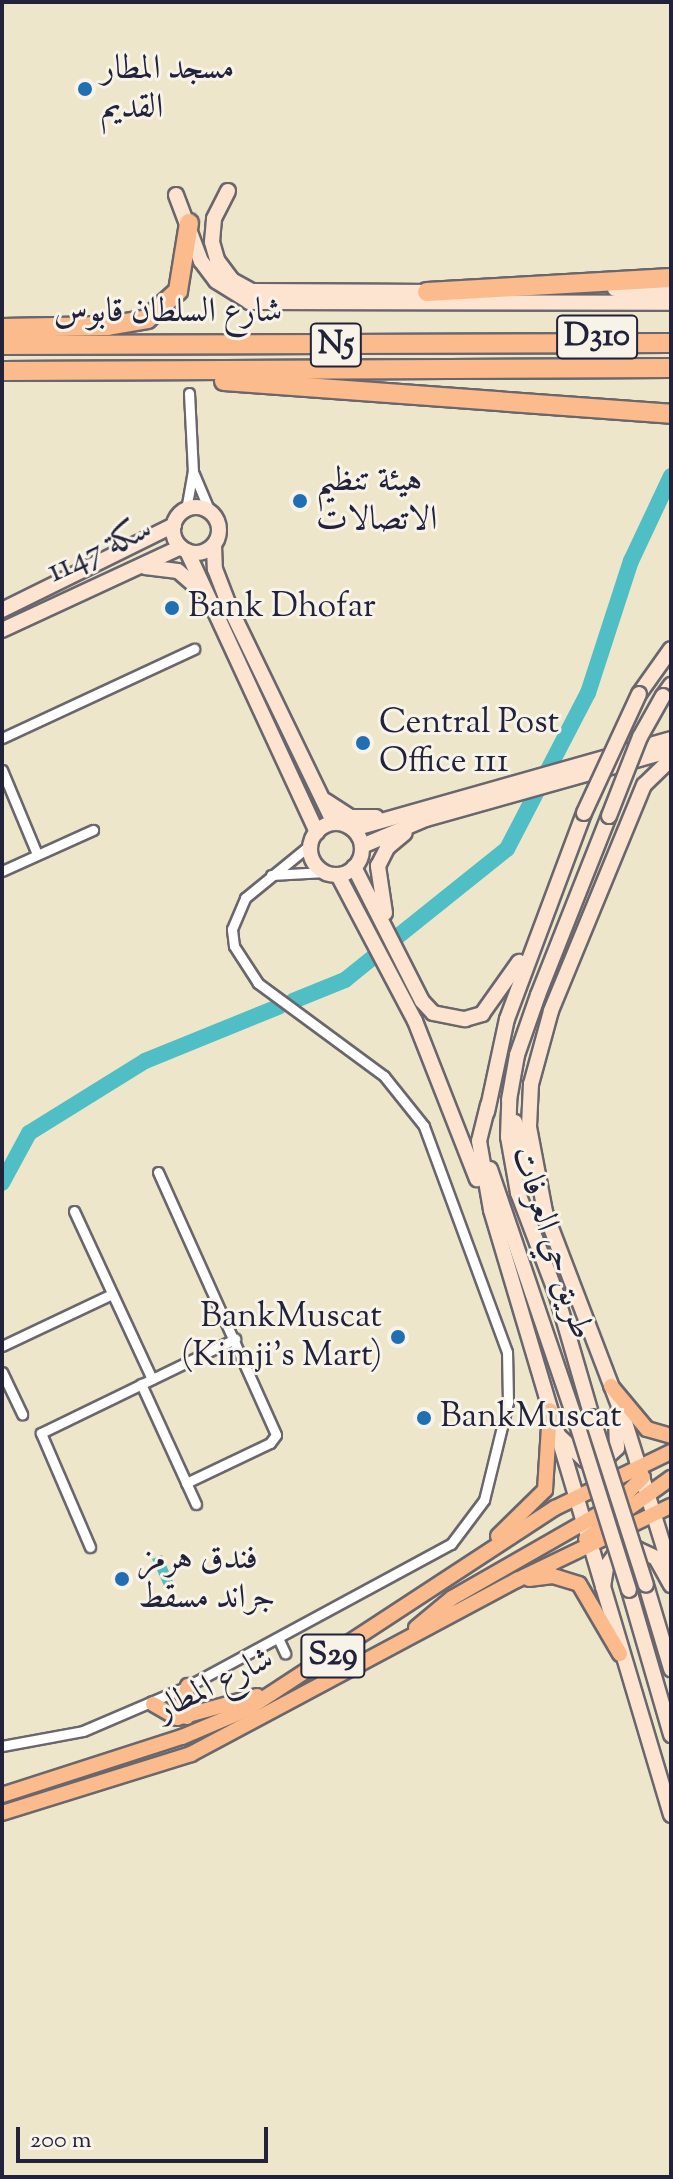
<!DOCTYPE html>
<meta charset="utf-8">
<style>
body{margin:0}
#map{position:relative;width:673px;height:2179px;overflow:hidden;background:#eee6ca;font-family:"Sorts Mill Goudy",Amiri,serif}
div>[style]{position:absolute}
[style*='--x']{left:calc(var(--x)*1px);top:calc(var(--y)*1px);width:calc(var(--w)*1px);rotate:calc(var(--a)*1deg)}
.water>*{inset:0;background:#50bec5}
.river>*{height:16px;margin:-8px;padding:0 8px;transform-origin:8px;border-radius:8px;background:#50bec5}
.roads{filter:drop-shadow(2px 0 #69676d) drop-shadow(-2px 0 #69676d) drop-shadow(0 2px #69676d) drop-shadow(0 -2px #69676d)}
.street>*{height:9px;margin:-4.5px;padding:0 4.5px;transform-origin:4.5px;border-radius:4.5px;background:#fff}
.secondary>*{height:14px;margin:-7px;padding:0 7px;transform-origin:7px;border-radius:7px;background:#fde4d1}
.secondary>.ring{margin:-7px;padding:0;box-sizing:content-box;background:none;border:14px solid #fde4d1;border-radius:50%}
.primary>*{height:14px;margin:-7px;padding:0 7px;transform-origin:7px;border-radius:7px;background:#fbbb8c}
.highway>*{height:18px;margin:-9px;padding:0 9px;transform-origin:9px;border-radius:9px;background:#fbbb8c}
.bridges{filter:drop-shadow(2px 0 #69676d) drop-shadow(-2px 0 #69676d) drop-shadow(0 2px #69676d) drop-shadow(0 -2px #69676d)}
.secondary-bridge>*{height:14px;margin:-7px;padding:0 7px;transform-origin:7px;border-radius:7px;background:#fde4d1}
.dots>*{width:22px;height:22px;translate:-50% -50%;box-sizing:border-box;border:4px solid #f7f3e8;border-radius:50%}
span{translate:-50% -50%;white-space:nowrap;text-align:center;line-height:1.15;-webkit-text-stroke:6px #f7f3e8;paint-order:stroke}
.shield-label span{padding:2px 6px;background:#f7f3e8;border:2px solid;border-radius:6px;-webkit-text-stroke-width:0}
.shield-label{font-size:32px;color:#22223b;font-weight:700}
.poi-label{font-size:34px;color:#22223b}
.left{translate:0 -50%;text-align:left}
.right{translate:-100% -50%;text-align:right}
.street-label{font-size:34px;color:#22223b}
.frame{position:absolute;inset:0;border:4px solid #22223b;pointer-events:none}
.scale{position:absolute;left:16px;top:2127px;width:252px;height:36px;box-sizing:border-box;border:4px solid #22223b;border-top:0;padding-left:10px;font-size:24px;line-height:28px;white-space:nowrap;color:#22223b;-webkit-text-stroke:6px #f7f3e8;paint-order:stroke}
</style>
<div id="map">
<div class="water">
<i style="clip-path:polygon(162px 1555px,174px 1584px,165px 1588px,152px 1559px)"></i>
</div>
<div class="river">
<i style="--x:382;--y:949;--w:160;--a:-38.7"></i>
<i style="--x:507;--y:849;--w:176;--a:-62.6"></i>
<i style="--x:588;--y:693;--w:139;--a:-72"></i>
<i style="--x:631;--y:561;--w:94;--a:-64.8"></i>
<i style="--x:293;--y:1001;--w:56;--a:-22"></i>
<i style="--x:345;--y:980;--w:36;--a:-39"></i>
<i style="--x:2;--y:1183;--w:57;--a:-61.6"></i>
<i style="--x:29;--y:1133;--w:137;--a:-31.8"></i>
<i style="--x:145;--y:1061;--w:144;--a:-22.1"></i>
</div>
<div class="roads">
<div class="street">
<i style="--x:194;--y:474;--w:41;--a:67.2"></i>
<i style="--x:186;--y:510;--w:39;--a:-80"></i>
<i style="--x:193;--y:472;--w:79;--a:-92.9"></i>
<i style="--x:2;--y:738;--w:212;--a:-24.9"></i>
<i style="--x:2;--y:770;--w:91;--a:67.4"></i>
<i style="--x:2;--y:871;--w:100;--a:-24.3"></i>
<i style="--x:271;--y:875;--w:54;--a:-3.2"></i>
<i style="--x:158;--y:1172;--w:288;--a:65.8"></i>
<i style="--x:276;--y:1435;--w:10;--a:127"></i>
<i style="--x:270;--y:1443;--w:93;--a:154.5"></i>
<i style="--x:74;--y:1211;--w:185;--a:65.1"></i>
<i style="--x:2;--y:1346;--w:122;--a:-25.3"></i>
<i style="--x:2;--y:1372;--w:47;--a:64.5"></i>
<i style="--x:141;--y:1384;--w:132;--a:65.4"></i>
<i style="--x:90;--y:1547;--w:124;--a:-113.3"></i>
<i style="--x:41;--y:1433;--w:216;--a:-25.9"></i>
<i style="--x:278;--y:1638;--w:17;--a:65"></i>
<i style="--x:2;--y:1746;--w:82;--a:-10.5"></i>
<i style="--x:83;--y:1731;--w:114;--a:-23.2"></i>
<i style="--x:188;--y:1686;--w:299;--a:-28.4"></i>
<i style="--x:451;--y:1544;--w:55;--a:-53.1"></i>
<i style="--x:484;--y:1500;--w:101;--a:-76.2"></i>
<i style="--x:508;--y:1402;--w:50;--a:-91.1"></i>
<i style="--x:507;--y:1352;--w:241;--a:-110.2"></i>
<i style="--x:424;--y:1126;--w:64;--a:-128.7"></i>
<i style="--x:384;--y:1076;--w:157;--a:-143.6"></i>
<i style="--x:258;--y:983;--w:44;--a:-123"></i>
<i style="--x:234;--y:946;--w:17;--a:-97"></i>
<i style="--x:232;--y:929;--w:34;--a:-67"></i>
<i style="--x:245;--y:898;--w:85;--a:-39.3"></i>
</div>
<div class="secondary">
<i style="--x:228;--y:191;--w:31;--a:117"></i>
<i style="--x:214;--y:219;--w:23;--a:95"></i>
<i style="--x:212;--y:242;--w:19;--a:74"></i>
<i style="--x:217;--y:260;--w:25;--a:53"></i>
<i style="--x:232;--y:280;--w:23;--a:29"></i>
<i style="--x:252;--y:291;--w:183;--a:0.3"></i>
<i style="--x:176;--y:195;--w:71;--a:69.3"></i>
<i style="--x:201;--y:261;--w:25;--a:53"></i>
<i style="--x:216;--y:281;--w:39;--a:32"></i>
<i style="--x:249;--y:302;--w:422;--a:0.1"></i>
<i style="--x:615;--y:289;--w:56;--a:0"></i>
<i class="ring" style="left:173px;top:507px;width:32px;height:32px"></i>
<i style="--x:214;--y:545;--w:24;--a:88"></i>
<i style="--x:215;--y:569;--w:40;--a:69"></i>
<i style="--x:229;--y:606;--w:241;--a:64.2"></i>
<i style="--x:187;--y:551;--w:310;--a:65.2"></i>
<i style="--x:145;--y:567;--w:33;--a:7"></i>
<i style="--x:178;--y:571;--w:29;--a:41"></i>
<i style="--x:2;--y:610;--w:192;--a:-26.3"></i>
<i style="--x:2;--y:630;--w:197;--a:-24.9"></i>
<i style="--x:639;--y:694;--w:55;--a:-54.6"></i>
<i style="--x:663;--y:696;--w:14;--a:-54"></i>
<i style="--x:671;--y:759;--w:37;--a:136"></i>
<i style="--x:644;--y:785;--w:244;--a:112.4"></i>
<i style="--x:551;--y:1011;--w:76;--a:105.3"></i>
<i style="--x:531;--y:1084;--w:43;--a:92.7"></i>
<i style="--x:529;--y:1127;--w:86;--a:79.3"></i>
<i style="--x:545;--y:1212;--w:218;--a:69.1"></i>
<i style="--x:623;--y:1416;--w:161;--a:72.7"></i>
<i style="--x:326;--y:801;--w:30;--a:33"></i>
<i style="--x:351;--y:817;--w:25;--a:0"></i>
<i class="ring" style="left:310px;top:823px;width:38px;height:38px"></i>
<i style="--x:353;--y:829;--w:330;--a:-15.8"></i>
<i style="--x:362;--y:846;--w:69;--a:-22.9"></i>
<i style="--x:426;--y:819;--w:255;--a:-15.7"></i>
<i style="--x:354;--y:867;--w:150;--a:63.1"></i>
<i style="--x:422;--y:1001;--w:16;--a:47"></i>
<i style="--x:433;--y:1013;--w:33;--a:11"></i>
<i style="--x:465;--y:1019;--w:18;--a:-16"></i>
<i style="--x:482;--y:1014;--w:64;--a:-54.6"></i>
<i style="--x:338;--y:875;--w:165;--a:62.2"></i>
<i style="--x:415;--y:1021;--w:170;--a:68.6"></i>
<i style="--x:385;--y:913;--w:48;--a:-98.5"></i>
<i style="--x:378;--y:866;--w:20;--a:-63"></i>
<i style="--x:387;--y:848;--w:23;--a:-40"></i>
<i style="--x:488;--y:1105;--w:37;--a:104"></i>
<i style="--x:479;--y:1141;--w:70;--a:80.1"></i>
<i style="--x:491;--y:1210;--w:631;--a:73.43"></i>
<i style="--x:487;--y:1112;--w:95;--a:-77.9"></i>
<i style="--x:507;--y:1019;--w:220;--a:-69.5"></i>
<i style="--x:515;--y:1122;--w:55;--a:76.2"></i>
<i style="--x:490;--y:1169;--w:266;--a:71.2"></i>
<i style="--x:592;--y:1417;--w:129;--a:-106.2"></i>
<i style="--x:556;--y:1293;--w:107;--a:-110.8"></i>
<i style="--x:518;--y:1193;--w:57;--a:-100.1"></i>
<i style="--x:508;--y:1137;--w:37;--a:-88"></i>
<i style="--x:509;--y:1100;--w:46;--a:-79.9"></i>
<i style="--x:517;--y:1055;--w:64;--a:-70.7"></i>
<i style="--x:538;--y:995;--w:193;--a:-68.4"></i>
<i style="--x:559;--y:1436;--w:35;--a:43"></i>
<i style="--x:585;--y:1460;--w:16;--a:11"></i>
<i style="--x:601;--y:1463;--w:22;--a:-43"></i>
<i style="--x:617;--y:1448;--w:32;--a:-92"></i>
<i style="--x:646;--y:1585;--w:88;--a:73.4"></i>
<i style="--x:603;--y:1587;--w:20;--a:-81"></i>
<i style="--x:606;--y:1567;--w:14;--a:-54"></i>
<i style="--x:614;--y:1556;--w:24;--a:-17"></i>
<i style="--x:637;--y:1549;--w:21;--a:25"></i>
<i style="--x:656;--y:1558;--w:31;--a:61"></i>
<i style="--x:629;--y:1590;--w:151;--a:73.8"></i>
</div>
<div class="primary">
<i style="--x:611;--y:1386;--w:56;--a:50.1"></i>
<i style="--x:647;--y:1429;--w:25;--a:16"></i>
<i style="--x:498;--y:1536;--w:66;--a:-44.4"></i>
<i style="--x:545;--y:1490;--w:80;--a:-86.4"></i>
<i style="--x:586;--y:1539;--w:105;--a:-35.7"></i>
<i style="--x:529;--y:1579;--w:24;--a:-7"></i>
<i style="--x:553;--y:1576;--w:27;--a:17"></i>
<i style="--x:579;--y:1584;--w:81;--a:59.6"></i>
<i style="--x:416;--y:1628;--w:47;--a:-39.8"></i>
<i style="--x:452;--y:1598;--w:189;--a:-29.8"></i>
<i style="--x:616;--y:1504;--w:38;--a:-45"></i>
<i style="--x:153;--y:1704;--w:28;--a:30"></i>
<i style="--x:177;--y:1718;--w:83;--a:-15.4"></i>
<i style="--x:187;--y:1717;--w:16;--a:-104"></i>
<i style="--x:183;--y:1701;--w:16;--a:-72"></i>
<i style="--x:2;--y:1795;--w:189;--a:-17.9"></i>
<i style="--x:182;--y:1737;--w:69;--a:-22.9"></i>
<i style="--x:246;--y:1710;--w:369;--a:-33.2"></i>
<i style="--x:555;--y:1508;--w:129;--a:-25.8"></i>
<i style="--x:2;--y:1813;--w:198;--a:-17.3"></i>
<i style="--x:191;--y:1754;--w:370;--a:-28.1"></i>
<i style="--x:517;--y:1580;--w:171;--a:-25.7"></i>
</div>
<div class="highway">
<i style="--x:427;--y:292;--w:244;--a:-3.3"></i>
<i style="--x:2;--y:328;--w:106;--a:-1.1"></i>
<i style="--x:108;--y:326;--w:40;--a:-10"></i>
<i style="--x:147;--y:319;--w:42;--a:-42.1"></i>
<i style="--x:178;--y:291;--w:69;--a:-80.8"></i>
<i style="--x:2;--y:345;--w:669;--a:-0.17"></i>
<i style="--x:2;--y:371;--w:669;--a:-0.26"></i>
<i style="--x:224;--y:381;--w:448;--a:4.2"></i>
</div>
</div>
<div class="bridges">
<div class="secondary-bridge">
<i style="--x:584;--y:813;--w:131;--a:-65.2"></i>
<i style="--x:609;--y:816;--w:85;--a:-68.6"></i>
<i style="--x:640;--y:737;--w:47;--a:-60.7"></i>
<i style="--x:592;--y:1417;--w:176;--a:72.2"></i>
<i style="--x:576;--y:1421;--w:177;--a:72.6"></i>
</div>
</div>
<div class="dots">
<i style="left:85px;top:89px;background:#1f6fb2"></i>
<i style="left:300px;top:501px;background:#1f6fb2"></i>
<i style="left:172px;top:608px;background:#1f6fb2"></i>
<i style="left:363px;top:743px;background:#1f6fb2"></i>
<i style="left:398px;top:1337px;background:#1f6fb2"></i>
<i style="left:424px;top:1418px;background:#1f6fb2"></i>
<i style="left:122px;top:1579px;background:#1f6fb2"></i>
</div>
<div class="shield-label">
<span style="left:597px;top:337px">D310</span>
<span style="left:336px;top:345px">N5</span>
<span style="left:333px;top:1656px">S29</span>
</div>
<div class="poi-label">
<span class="left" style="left:101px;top:89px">مسجد المطار<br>القديم</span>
<span class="left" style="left:316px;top:501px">هيئة تنظيم<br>الاتصالات</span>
<span class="left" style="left:188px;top:608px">Bank Dhofar</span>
<span class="left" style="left:379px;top:743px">Central Post<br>Office 111</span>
<span class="right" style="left:382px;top:1337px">BankMuscat<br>(Kimji's Mart)</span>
<span class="left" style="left:440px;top:1418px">BankMuscat</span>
<span class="left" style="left:138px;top:1579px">فندق هرمز<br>جراند مسقط</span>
</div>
<div class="street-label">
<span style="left:168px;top:313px">شارع السلطان قابوس</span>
<span style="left:100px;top:551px;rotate:-25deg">سكة 1147</span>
<span style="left:551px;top:1243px;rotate:72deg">طريق حي العرفات</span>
<span style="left:215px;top:1685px;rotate:-26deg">شارع المطار</span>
</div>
<div class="frame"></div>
<div class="scale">200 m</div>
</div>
